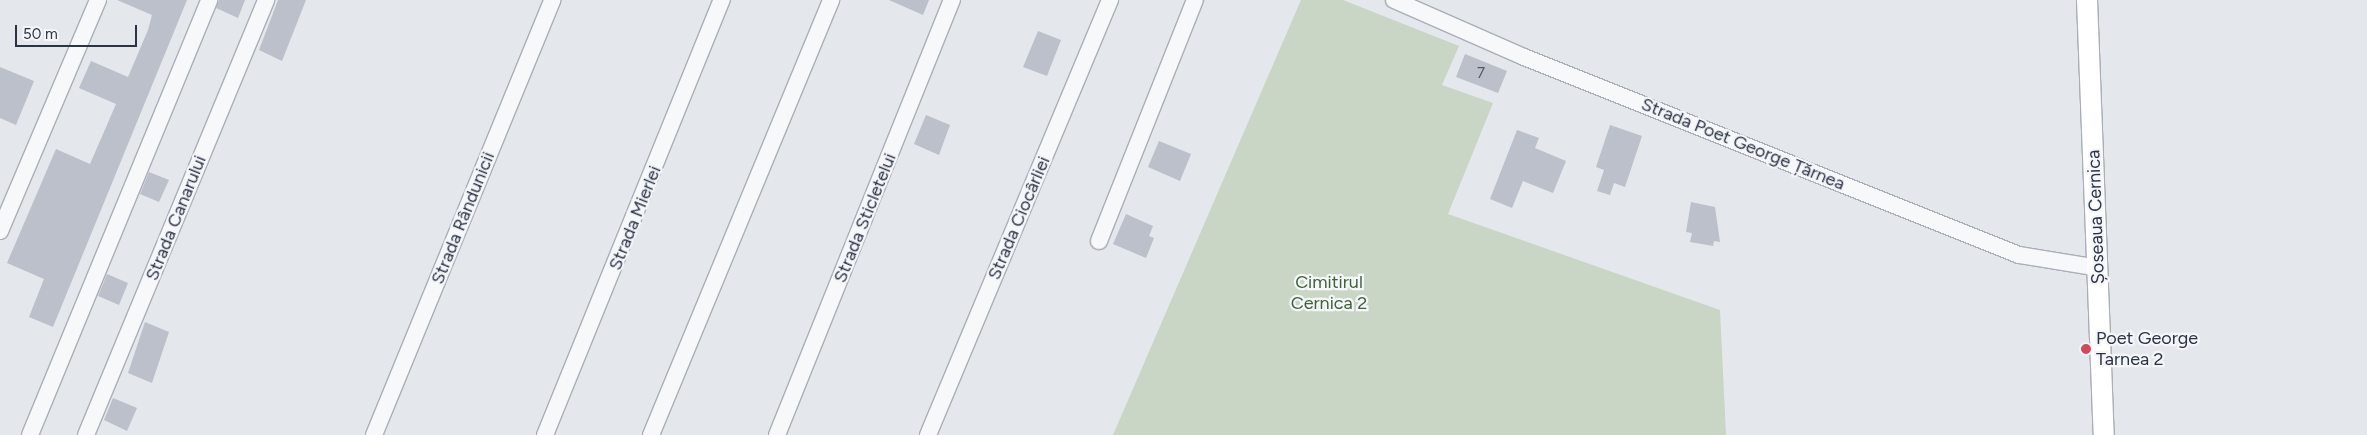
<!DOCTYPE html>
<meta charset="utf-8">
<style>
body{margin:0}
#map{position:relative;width:2367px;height:435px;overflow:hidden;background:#e4e7ec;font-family:Figtree,sans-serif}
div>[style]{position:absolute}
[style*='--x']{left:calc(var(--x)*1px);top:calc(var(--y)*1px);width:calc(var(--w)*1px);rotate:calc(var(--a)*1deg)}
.green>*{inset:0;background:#c9d6c5}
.building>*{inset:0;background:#bbc0ca}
.roads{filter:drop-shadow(1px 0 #a9aeb7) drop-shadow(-1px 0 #a9aeb7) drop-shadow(0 1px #a9aeb7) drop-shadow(0 -1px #a9aeb7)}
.minor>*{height:16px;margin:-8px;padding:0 8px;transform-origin:8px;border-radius:8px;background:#f7f8fa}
.major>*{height:20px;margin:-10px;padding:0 10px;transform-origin:10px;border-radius:10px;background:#fff}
.dots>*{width:14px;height:14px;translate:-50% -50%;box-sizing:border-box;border:2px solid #f4f6f9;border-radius:50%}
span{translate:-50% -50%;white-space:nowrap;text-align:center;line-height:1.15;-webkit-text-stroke:4.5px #f4f6f9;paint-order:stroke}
.number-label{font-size:15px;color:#4f5766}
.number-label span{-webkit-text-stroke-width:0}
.street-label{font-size:18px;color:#2b3445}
.park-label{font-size:18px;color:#3f6138}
.poi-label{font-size:18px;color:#2b3445}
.left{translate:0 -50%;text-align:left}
.scale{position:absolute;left:15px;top:25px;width:122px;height:22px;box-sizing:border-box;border:2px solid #2b3445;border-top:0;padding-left:6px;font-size:15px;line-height:18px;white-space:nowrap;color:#2b3445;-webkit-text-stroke:4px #f4f6f9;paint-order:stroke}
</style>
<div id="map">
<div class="green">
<i style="clip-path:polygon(1301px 0,1343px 0,1459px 46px,1442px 85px,1493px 103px,1448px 214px,1720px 310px,1726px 435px,1113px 435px)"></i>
</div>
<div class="building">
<i style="clip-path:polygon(117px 0,187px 0,53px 327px,29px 317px,44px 279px,7px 263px,56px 149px,90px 164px,116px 104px,79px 88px,91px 61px,128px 77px,148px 30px,152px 15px)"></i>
<i style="clip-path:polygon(219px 0,245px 0,238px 18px,216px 8px)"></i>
<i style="clip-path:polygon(278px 0,306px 0,282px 61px,259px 50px)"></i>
<i style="clip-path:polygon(889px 0,929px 0,923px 15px)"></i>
<i style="clip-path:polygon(1038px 31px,1061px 40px,1047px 76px,1023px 67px)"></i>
<i style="clip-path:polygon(1465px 54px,1507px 71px,1498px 93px,1456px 77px)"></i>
<i style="clip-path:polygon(0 67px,34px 81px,16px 125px,0 118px)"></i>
<i style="clip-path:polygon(926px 115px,950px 125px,939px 155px,914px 144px)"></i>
<i style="clip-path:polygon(1610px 125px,1642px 136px,1625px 187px,1614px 183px,1610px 195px,1597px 191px,1604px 170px,1596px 167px)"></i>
<i style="clip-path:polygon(1517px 130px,1539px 138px,1535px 148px,1566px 161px,1553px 193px,1523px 181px,1512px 208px,1490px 199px)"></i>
<i style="clip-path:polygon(1159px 141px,1191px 154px,1180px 181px,1148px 167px)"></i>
<i style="clip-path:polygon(149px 172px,169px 180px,159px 202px,140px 194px)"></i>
<i style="clip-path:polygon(1691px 202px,1715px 207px,1720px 242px,1714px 241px,1713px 246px,1690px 242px,1692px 233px,1686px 232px)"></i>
<i style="clip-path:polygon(1126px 214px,1153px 226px,1149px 236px,1154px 238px,1146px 258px,1113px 244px)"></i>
<i style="clip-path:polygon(107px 274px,128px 283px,119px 305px,98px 296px)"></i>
<i style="clip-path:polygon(145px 322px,169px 332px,152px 383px,128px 373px)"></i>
<i style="clip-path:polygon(113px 398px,137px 408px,127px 431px,104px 420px)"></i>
</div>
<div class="roads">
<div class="minor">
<i style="--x:1394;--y:0;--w:142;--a:23.7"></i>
<i style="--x:1524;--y:57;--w:533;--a:21.8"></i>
<i style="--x:2019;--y:255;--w:80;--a:9.3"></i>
<i style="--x:0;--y:231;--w:251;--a:-67"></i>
<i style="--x:1099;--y:241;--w:259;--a:-68.3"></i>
<i style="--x:30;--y:435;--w:470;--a:-67.6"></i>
<i style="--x:86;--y:435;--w:471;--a:-67.5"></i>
<i style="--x:374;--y:435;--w:470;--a:-67.7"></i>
<i style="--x:545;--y:435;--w:470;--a:-67.9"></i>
<i style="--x:651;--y:435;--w:471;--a:-67.5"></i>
<i style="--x:777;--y:435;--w:469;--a:-68.1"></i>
<i style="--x:928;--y:435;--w:472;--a:-67.3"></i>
</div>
<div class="major">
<i style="--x:2087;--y:0;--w:435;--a:87.8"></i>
</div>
</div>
<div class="dots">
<i style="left:2086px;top:349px;background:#d1495b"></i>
</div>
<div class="number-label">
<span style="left:1481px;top:74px">7</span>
</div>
<div class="street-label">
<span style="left:1743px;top:144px;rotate:22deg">Strada Poet George Țărnea</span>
<span style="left:2096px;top:217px;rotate:-92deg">Șoseaua Cernica</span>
<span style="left:176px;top:218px;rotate:-68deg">Strada Canarului</span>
<span style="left:463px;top:218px;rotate:-68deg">Strada Rândunicii</span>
<span style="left:635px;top:218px;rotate:-68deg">Strada Mierlei</span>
<span style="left:865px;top:218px;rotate:-68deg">Strada Sticletelui</span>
<span style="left:1019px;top:218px;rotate:-67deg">Strada Ciocârliei</span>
</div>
<div class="park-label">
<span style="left:1329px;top:293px">Cimitirul<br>Cernica 2</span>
</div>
<div class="poi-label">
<span class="left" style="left:2096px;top:349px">Poet George<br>Tarnea 2</span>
</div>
<div class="scale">50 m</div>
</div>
